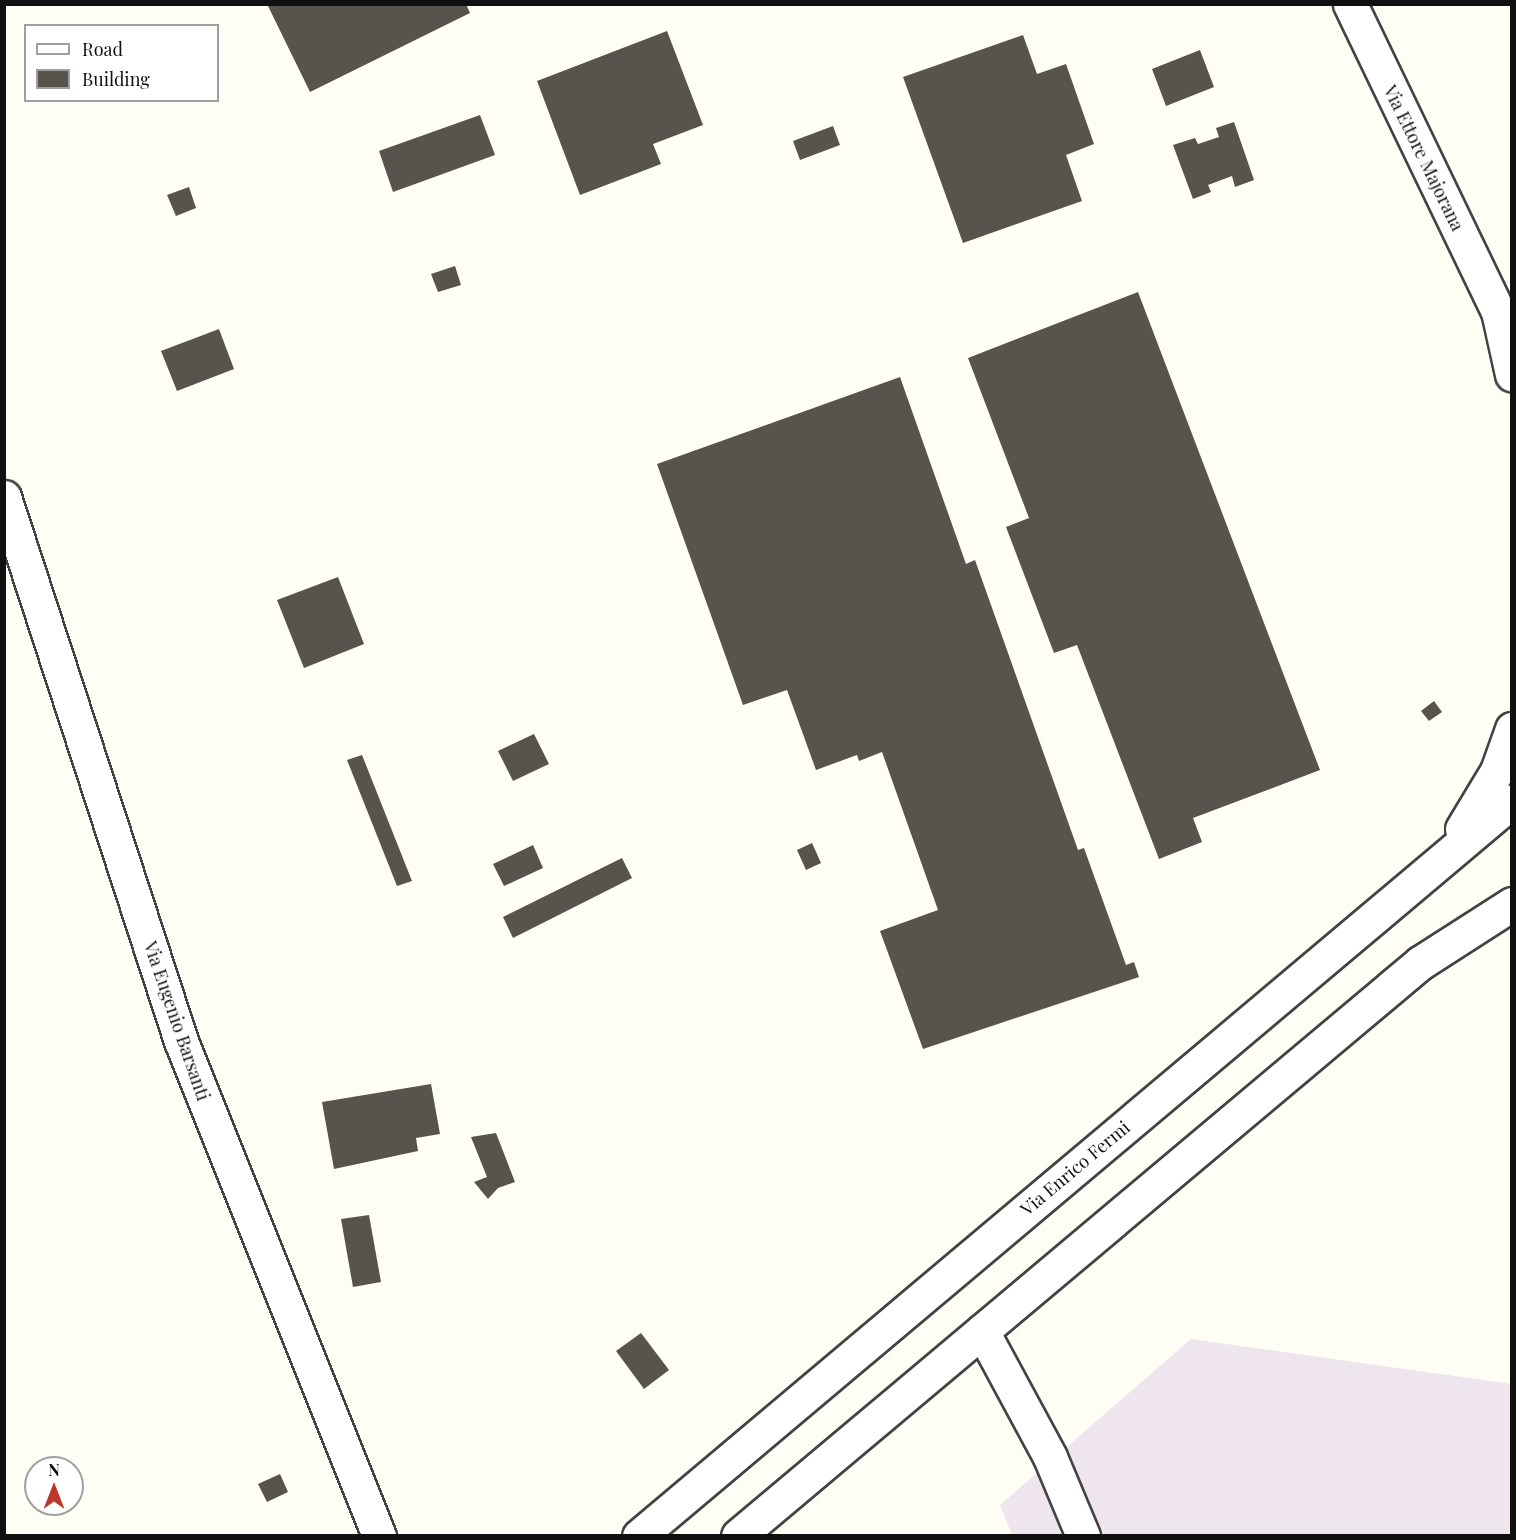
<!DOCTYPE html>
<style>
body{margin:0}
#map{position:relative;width:1516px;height:1540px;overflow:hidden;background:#fffef4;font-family:"Playfair Display",serif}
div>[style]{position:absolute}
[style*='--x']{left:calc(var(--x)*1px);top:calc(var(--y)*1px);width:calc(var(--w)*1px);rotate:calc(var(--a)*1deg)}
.industrial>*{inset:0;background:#eee5ee}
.building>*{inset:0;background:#59534d}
.roads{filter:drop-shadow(2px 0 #434343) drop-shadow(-2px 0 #434343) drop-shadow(0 2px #434343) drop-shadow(0 -2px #434343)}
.minor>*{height:33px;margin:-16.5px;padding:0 16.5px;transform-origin:16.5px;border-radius:16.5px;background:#fff}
span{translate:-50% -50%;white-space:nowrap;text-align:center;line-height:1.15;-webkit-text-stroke:6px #fff;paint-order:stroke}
.street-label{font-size:18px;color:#101010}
.frame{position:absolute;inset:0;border:6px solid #101010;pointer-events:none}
.legend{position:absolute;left:24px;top:24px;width:195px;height:78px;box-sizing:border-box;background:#fff;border:2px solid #9f9f9f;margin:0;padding:8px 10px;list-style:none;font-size:18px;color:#101010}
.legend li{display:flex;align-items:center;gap:12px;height:30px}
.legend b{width:30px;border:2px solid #9f9f9f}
.north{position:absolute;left:24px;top:1456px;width:60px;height:60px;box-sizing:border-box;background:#fff;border:2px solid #9f9f9f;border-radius:50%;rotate:0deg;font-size:16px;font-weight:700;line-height:24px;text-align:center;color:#101010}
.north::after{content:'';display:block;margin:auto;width:21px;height:27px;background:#be352a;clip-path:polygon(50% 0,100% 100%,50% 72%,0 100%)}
</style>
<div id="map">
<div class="industrial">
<i style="clip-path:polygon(1191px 1339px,1511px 1384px,1511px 1535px,1012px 1535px,1000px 1505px)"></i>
</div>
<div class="building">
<i style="clip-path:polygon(267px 4px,466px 4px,470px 13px,310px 92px)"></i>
<i style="clip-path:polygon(667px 31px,703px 125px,653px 144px,661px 164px,580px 195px,537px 81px)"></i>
<i style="clip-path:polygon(1023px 35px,1037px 74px,1066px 64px,1094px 144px,1066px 155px,1082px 201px,963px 243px,903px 77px)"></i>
<i style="clip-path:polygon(1200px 50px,1214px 87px,1166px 106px,1152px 69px)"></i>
<i style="clip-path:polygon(480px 115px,495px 155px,393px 192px,379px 151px)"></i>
<i style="clip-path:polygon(1234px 122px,1254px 180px,1235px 187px,1232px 176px,1208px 185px,1211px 192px,1193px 199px,1173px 145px,1195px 138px,1198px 144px,1219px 137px,1216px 128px)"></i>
<i style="clip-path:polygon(833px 126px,840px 145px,800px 160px,793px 141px)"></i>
<i style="clip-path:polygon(189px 187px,196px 208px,176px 216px,167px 195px)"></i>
<i style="clip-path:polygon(455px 266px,461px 285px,438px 292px,431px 274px)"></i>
<i style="clip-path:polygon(1138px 292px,1320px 770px,1193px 818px,1202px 842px,1159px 859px,1077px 645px,1054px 653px,1006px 527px,1029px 518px,968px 358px)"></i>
<i style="clip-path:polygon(219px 329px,234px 369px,177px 391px,161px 351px)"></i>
<i style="clip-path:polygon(900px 377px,966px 564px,975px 560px,1078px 850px,1084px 848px,1126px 965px,1134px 962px,1139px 977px,923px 1049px,880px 931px,938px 910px,882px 752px,859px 761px,857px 755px,816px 770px,787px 690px,743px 705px,657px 464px)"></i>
<i style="clip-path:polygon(338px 577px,364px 644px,304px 668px,277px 600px)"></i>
<i style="clip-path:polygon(1434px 701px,1442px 712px,1429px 721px,1421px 711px)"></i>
<i style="clip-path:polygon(534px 734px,549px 764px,513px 781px,498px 751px)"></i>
<i style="clip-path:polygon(362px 755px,412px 881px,397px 886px,347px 760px)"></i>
<i style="clip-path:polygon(812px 843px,821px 863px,806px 870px,797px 850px)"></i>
<i style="clip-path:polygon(533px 845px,543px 868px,504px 886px,493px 864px)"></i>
<i style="clip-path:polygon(622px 858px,632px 878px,513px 938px,503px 917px)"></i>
<i style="clip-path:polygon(431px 1084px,440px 1134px,416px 1138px,418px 1151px,334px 1169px,322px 1102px)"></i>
<i style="clip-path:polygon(496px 1133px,515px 1182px,498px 1188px,488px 1199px,474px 1182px,487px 1177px,471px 1137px)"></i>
<i style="clip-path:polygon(369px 1215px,381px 1282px,353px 1287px,341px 1219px)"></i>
<i style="clip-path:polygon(641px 1333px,669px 1370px,644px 1389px,616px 1351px)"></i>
<i style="clip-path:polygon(280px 1474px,288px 1492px,267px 1502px,258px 1484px)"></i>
</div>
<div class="roads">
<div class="minor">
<i style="--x:1350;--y:4;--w:341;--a:64.3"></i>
<i style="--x:1498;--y:311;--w:65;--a:77.5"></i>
<i style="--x:4;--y:497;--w:572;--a:71.98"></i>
<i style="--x:181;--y:1041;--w:533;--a:68.2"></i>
<i style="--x:1462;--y:829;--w:68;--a:-58.9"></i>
<i style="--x:1497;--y:771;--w:45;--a:-70.3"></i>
<i style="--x:982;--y:1331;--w:143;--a:61.6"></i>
<i style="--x:1050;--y:1457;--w:86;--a:67.3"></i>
<i style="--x:639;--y:1536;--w:1141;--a:-40.09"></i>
<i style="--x:738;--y:1536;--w:891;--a:-40.04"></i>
<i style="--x:1420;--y:963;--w:109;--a:-32.7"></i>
</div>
</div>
<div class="street-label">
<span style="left:1424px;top:158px;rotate:64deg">Via Ettore Majorana</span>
<span style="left:177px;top:1021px;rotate:71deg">Via Eugenio Barsanti</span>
<span style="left:1075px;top:1168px;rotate:-40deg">Via Enrico Fermi</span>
</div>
<div class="frame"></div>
<ul class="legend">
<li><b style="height:8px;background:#fff"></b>Road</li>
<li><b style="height:16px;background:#59534d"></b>Building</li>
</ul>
<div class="north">N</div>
</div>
